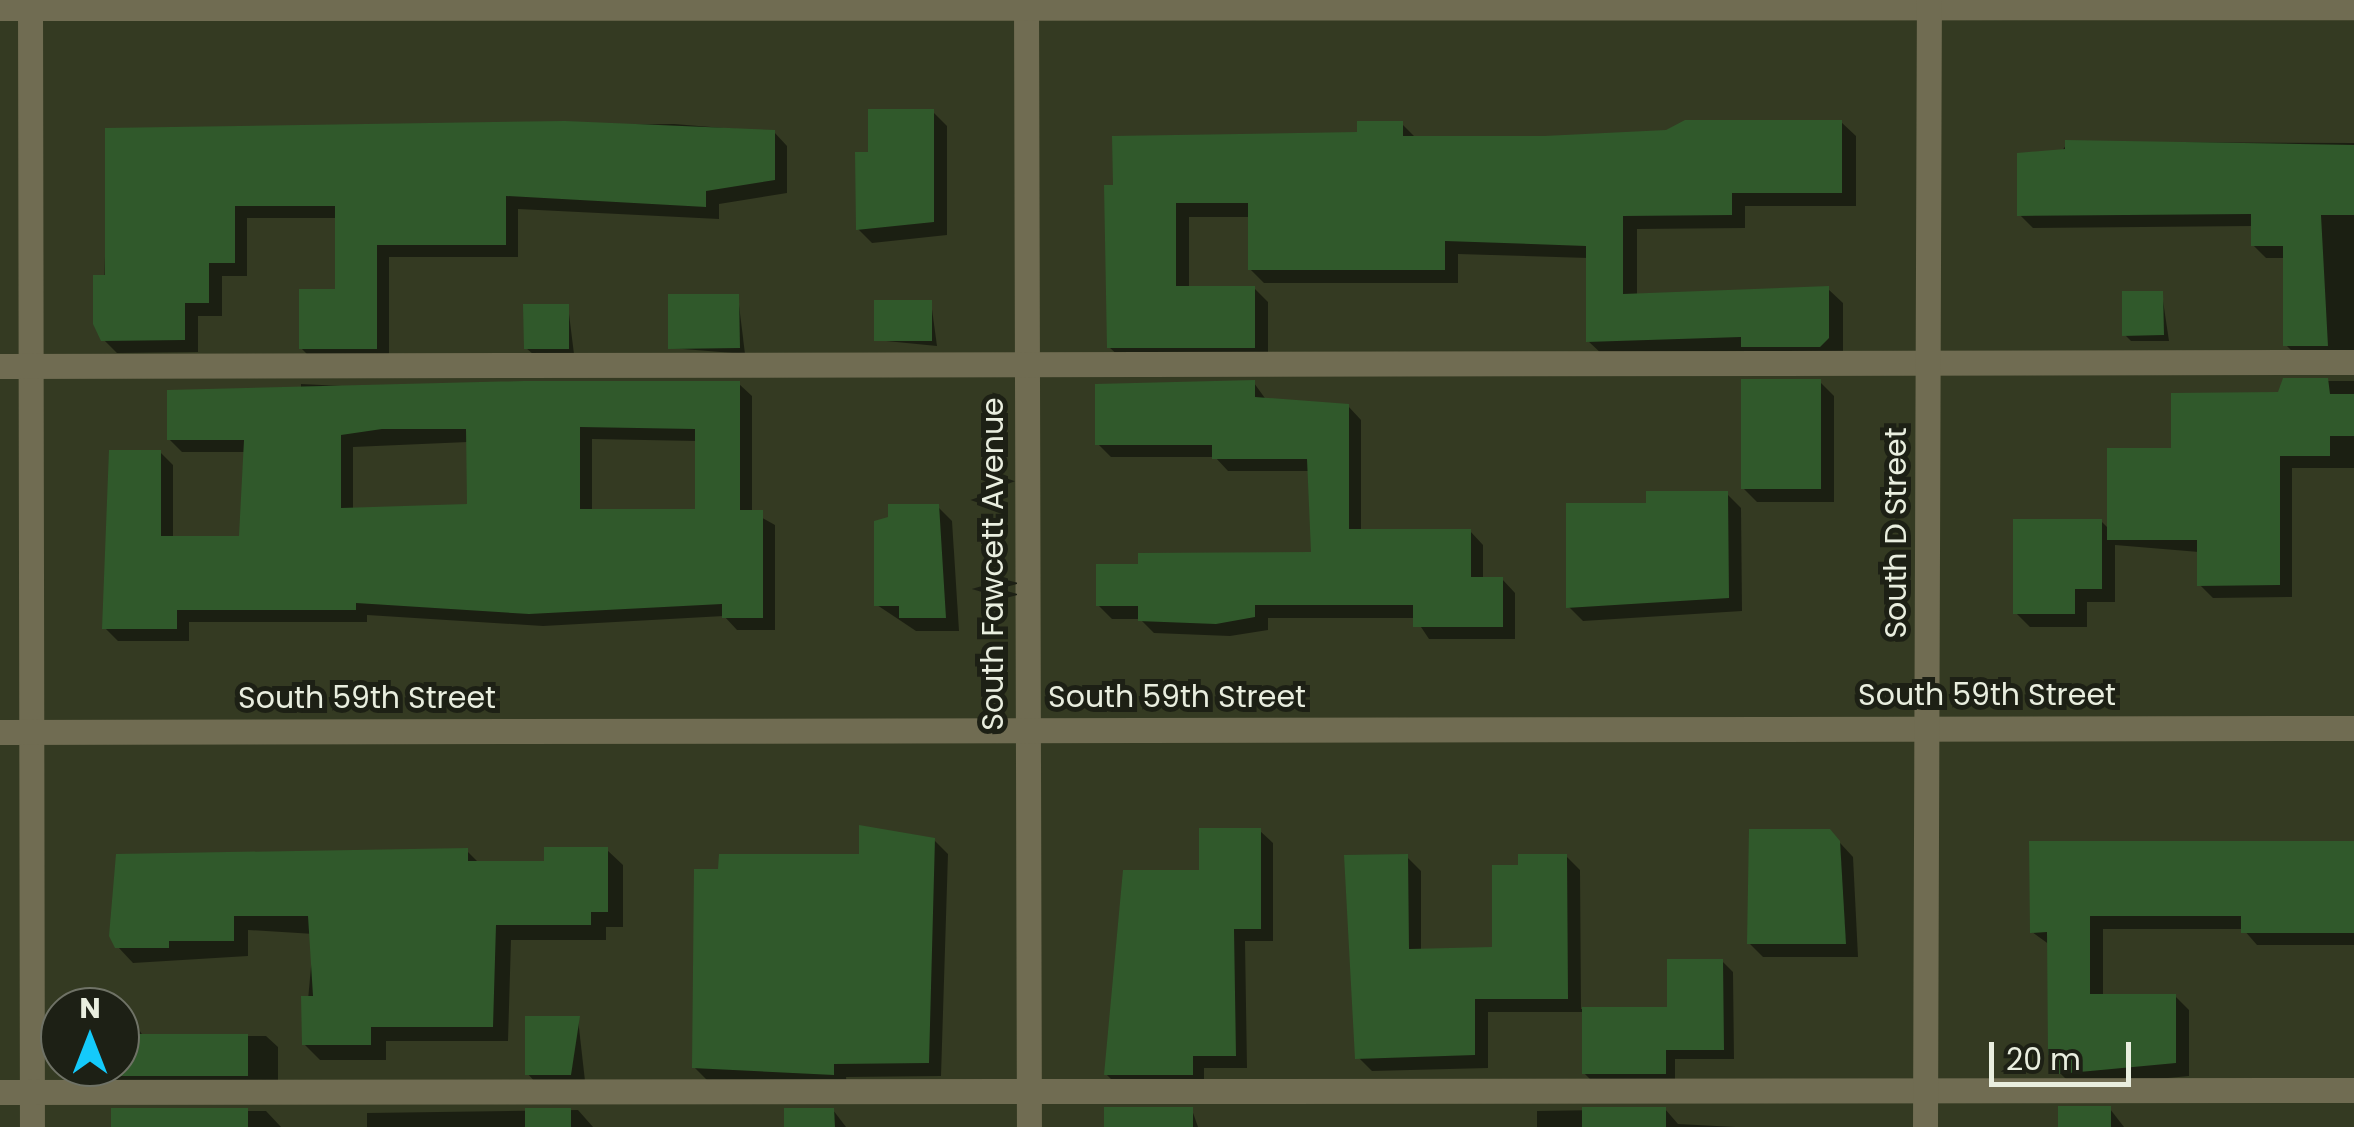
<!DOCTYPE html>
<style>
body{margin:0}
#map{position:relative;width:2354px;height:1127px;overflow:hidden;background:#343a22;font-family:Poppins,sans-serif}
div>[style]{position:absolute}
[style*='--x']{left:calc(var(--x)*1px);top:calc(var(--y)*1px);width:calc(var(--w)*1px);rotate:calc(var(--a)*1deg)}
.shadow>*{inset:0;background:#0007}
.building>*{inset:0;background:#30592b}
.minor>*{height:25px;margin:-12.5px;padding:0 12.5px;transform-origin:12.5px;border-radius:12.5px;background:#706c52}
span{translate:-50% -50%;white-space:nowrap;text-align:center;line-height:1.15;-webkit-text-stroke:10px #1d2015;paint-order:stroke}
.street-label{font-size:30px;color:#e9eedf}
.north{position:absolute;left:40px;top:987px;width:100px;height:100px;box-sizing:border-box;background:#1d2015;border:2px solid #6f7266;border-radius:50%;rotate:0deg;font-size:28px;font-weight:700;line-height:40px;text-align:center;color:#e9eedf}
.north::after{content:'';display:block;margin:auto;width:35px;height:45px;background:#14cafb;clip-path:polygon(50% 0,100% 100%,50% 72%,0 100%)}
.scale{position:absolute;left:1989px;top:1042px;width:142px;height:45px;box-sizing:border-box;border:5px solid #e9eedf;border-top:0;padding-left:12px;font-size:30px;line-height:35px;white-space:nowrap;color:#e9eedf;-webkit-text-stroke:8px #1d2015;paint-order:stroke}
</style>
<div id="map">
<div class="shadow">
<i style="clip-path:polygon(933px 112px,947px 126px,947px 235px,872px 243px,858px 229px,871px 154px)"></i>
<i style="clip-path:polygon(1841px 122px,1856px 136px,1856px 206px,1745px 206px,1745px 228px,1637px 229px,1637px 296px,1828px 289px,1843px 303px,1843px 353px,1603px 355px,1588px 341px,1588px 258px,1458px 254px,1458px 283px,1264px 283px,1250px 269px,1250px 217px,1189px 217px,1189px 288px,1254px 288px,1268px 302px,1268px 361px,1124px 361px,1109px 347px,1106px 188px,1402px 124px,1417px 139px,1544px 139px)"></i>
<i style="clip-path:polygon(674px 124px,774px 132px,787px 146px,787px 193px,719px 204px,719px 219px,518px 209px,518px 257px,389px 257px,389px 362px,315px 362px,301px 348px,338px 291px,338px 218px,247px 218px,247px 276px,222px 276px,222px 316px,198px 316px,198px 352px,117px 353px,103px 339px,108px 131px)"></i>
<i style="clip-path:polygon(2068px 142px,2354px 143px,2354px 359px,2299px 358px,2286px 345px,2286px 258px,2266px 258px,2253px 245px,2253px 226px,2033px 228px,2020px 215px)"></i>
<i style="clip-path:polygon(2162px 294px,2169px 341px,2131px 341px,2125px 335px)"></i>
<i style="clip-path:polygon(738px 297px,745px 354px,671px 348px)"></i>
<i style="clip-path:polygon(931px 302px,937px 346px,876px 340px)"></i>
<i style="clip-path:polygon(568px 306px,574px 354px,533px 354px,526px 348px)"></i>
<i style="clip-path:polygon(2285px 381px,2354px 381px,2354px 468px,2292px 468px,2292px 597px,2213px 598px,2199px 584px,2199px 552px,2115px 545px,2115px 602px,2087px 602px,2087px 627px,2030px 627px,2016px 613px,2101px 521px,2109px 529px,2174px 450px,2280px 394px)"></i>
<i style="clip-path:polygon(1820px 382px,1834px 396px,1834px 502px,1757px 502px,1743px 488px)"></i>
<i style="clip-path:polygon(1254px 383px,1267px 401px,1348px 406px,1361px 420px,1361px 531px,1470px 531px,1483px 545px,1483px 579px,1502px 579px,1515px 593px,1515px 639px,1429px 639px,1415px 618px,1268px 618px,1268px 630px,1230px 636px,1154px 633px,1140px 619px,1112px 619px,1098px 605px,1314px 554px,1310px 471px,1228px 471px,1215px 457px,1111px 457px,1098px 444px)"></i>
<i style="clip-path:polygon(evenodd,301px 384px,465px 392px,739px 384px,752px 396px,752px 512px,775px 525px,775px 630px,737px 630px,724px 616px,543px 626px,367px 615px,367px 622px,189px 622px,189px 641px,118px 641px,105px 628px,160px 452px,173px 465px,173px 539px,242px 539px,246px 452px,182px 452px,169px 439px,301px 393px,301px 384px,592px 439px,697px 441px,697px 511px,592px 511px,592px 439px,301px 384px,468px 442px,469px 507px,353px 510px,353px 447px,468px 442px)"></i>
<i style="clip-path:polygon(1727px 494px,1741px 508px,1742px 611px,1583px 621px,1569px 607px,1648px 505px)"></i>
<i style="clip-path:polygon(938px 507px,952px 521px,959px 631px,916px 631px,877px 605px)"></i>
<i style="clip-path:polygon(1260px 831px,1273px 843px,1273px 941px,1245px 941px,1247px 1068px,1204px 1068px,1204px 1086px,1118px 1086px,1106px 1074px,1201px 873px)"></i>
<i style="clip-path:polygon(1829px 831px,1853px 857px,1858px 957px,1763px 957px,1749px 943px)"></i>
<i style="clip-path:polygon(934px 840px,948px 854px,941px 1076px,846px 1077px,847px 1087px,708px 1081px,694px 1067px,861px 856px)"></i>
<i style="clip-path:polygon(2354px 844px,2354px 945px,2257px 945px,2243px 929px,2103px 929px,2103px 996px,2175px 996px,2189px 1010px,2189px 1076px,2074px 1087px,2060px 1073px,2051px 1054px,2050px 945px,2032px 932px)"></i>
<i style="clip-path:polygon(466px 850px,479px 863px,547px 863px,607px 850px,623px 865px,623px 927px,606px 927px,606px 940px,511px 940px,508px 1041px,386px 1041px,386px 1060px,320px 1060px,304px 1044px,314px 934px,248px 930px,248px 956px,133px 963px,118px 947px,117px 856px)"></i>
<i style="clip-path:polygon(1566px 856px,1580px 870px,1581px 1009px,1669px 1009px,1722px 961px,1733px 972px,1734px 1059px,1675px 1059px,1675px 1084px,1595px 1084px,1584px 1073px,1584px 1012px,1488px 1012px,1488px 1068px,1372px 1071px,1358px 1057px,1407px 857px,1421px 871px,1421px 951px,1495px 950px,1520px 867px)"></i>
<i style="clip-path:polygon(120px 1018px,132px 1018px,143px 1036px,266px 1036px,278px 1047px,278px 1086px,124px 1086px,102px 1077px,91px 1067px,120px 1067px)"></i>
<i style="clip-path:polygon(578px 1019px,585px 1081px,534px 1081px,528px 1074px)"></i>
<i style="clip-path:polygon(1665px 1109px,1678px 1124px,1736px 1127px,1537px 1127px,1537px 1111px)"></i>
<i style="clip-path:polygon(2110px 1109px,2124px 1127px,2060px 1127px)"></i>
<i style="clip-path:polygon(578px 1110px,593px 1127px,367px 1127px,367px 1113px)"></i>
<i style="clip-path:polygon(833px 1110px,846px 1127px,786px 1127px)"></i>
<i style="clip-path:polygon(1192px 1110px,1198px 1127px,1106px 1127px)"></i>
<i style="clip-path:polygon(113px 1111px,266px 1111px,281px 1127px,113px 1127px)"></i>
</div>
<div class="building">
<i style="clip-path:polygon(868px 109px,934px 109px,934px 222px,856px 230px,855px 152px,868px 152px)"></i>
<i style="clip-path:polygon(1685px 120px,1842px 120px,1842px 193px,1732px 193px,1732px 215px,1623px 216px,1623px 294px,1829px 286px,1829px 338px,1820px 347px,1741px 347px,1741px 337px,1586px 342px,1586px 246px,1445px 241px,1445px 270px,1248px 270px,1248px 203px,1176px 203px,1176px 286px,1255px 286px,1255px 348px,1107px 348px,1104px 185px,1113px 185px,1112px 136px,1357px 132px,1357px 121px,1403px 121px,1403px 136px,1544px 136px,1666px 130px)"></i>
<i style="clip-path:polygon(565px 121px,775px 130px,775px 180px,706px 191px,706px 207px,506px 196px,506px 245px,377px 245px,377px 349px,299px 349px,299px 289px,335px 289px,335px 206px,235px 206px,235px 263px,209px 263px,209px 303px,185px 303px,185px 340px,101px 341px,93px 324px,93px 275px,105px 275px,105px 128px)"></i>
<i style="clip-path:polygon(2065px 140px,2354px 145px,2354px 215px,2321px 215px,2328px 346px,2283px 346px,2283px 246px,2251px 246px,2251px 214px,2017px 216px,2017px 153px,2065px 149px)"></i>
<i style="clip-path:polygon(2122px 291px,2163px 291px,2164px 335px,2122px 336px)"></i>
<i style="clip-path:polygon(668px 294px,739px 294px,740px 348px,668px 349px)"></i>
<i style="clip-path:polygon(874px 300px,932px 300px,932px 341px,874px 341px)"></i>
<i style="clip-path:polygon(523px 304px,569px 304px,569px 349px,524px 349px)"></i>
<i style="clip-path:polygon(2283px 378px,2328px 378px,2330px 394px,2354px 394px,2354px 436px,2330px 436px,2330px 456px,2280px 456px,2280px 585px,2197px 586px,2197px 540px,2107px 540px,2107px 448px,2171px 448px,2171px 393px,2278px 392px)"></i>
<i style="clip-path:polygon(1741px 379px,1821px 379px,1821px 489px,1741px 489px)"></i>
<i style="clip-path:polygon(1255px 380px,1255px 397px,1349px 404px,1349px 529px,1471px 529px,1471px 577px,1503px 577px,1503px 627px,1413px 627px,1413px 605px,1255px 605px,1255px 617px,1216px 624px,1138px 621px,1138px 606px,1096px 606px,1096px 564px,1138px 564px,1138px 553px,1311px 552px,1307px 459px,1212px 459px,1212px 445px,1095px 445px,1095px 384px)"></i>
<i style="clip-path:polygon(evenodd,524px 381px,740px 381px,740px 510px,763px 510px,763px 618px,722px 618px,722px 604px,529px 614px,356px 603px,356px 610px,177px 610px,177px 629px,102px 629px,109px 450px,161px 450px,161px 536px,239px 536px,244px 440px,167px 440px,167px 390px,524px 381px,580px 427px,695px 429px,695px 509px,580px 509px,580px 427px,524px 381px,382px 429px,466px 429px,467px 504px,341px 508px,341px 435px,382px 429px)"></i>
<i style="clip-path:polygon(1646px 491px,1728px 491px,1729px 598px,1566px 608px,1566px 503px,1646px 503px)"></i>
<i style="clip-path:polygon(888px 504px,939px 504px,946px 618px,899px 618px,899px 606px,874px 606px,874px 521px,888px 517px)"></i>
<i style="clip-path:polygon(2013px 519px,2102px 519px,2102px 589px,2075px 589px,2075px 614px,2013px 614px)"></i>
<i style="clip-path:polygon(859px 825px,935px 838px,929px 1063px,834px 1064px,834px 1075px,692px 1068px,694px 869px,718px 869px,719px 854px,859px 854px)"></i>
<i style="clip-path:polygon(1199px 828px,1261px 828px,1261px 929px,1234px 929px,1236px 1056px,1193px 1056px,1193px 1075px,1104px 1075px,1123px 870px,1199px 870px)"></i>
<i style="clip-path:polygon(1749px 829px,1830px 829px,1840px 841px,1846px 944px,1747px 944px)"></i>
<i style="clip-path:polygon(2029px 841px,2354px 841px,2354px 933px,2241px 933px,2241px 916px,2090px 916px,2090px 994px,2176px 994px,2176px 1063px,2058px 1074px,2058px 1055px,2048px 1055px,2047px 932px,2030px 933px)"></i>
<i style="clip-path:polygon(544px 847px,608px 847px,608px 912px,591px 912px,591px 925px,496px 925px,493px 1027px,371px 1027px,371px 1045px,302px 1045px,301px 996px,313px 996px,308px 916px,234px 916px,234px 941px,169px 941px,169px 948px,115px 948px,109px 936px,116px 854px,468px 848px,468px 861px,544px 861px)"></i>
<i style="clip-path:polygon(1408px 854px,1409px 949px,1492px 947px,1492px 865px,1518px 865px,1518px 854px,1567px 854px,1568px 999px,1475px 999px,1475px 1055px,1355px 1059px,1344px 855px)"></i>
<i style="clip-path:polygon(1667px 959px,1723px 959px,1724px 1050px,1666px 1050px,1666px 1074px,1582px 1074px,1582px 1007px,1667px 1007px)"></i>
<i style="clip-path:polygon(525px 1016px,580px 1016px,571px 1075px,525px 1075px)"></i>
<i style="clip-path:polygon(120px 1034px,248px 1034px,248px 1076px,111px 1076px,120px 1067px)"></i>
<i style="clip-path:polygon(2058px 1106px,2111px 1106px,2111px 1127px,2058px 1127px)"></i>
<i style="clip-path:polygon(1104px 1107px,1193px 1107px,1193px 1127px,1104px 1127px)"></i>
<i style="clip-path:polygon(1582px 1107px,1666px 1107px,1666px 1127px,1582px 1127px)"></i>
<i style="clip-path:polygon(111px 1108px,248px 1108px,248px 1127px,111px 1127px)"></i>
<i style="clip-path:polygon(525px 1108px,571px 1108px,571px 1127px,525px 1127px)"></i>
<i style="clip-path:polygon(784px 1108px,834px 1108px,835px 1127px,784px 1127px)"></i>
</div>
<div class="minor">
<i style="--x:30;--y:0;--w:1127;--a:89.9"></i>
<i style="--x:1026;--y:0;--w:1127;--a:89.85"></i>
<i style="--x:0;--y:8;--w:2354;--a:-0.02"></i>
<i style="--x:0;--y:366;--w:2354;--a:-0.1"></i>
<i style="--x:0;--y:732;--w:2354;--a:-0.1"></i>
<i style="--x:0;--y:1092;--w:2354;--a:-0.05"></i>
<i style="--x:1925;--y:1127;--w:1127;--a:-89.8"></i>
</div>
<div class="street-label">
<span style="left:1896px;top:533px;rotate:-90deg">South D Street</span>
<span style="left:993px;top:564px;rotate:-90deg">South Fawcett Avenue</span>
<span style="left:1987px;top:695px">South 59th Street</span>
<span style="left:1177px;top:697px">South 59th Street</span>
<span style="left:367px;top:698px">South 59th Street</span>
</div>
<div class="north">N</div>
<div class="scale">20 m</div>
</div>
